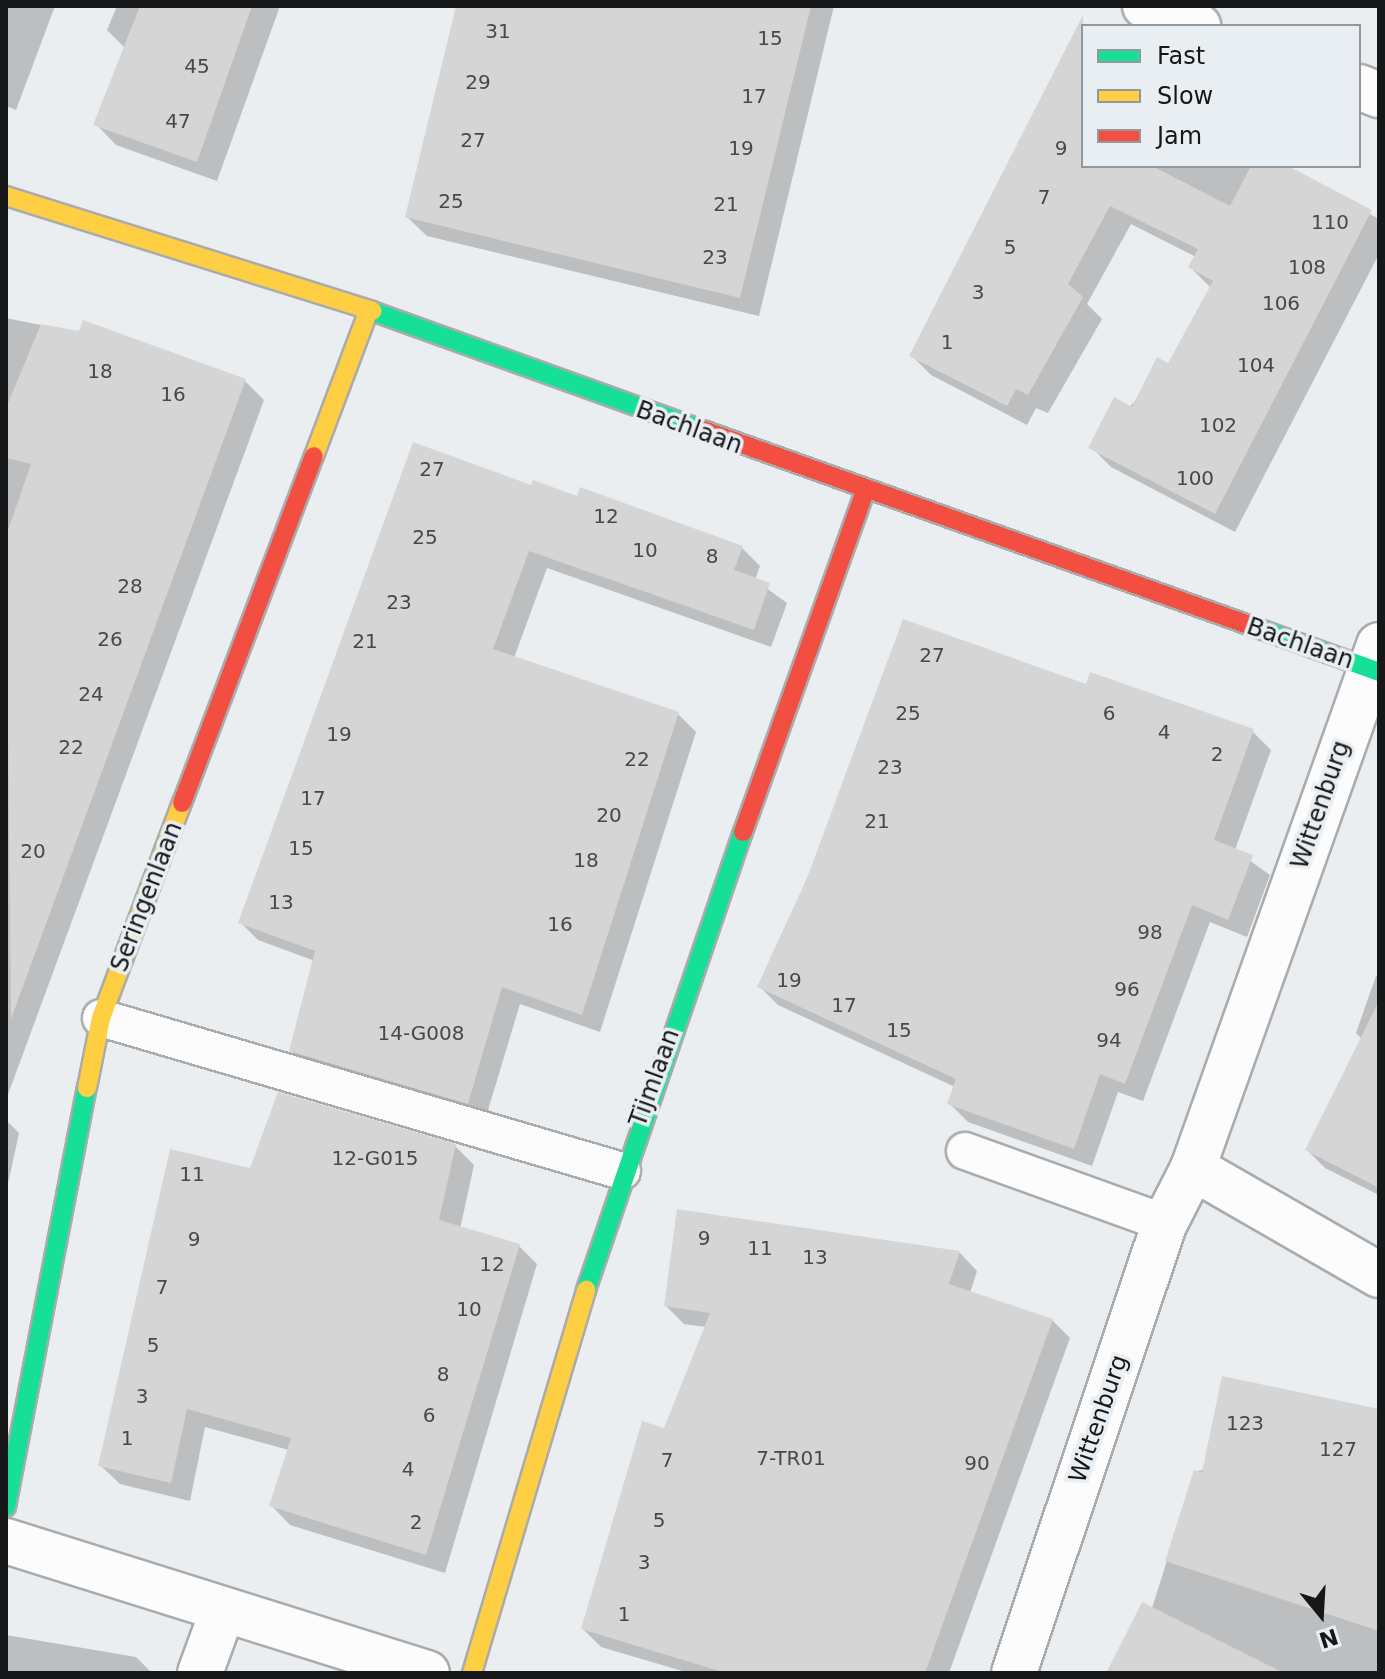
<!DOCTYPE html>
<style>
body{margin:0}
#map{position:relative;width:1385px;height:1679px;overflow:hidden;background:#ebeef0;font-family:"DejaVu Sans",sans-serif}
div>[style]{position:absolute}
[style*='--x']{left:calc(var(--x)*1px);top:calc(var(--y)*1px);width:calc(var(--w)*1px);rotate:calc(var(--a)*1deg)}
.shadow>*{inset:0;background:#0003}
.building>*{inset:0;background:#d5d5d5}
.roads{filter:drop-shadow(2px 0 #aaabad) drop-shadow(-2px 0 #aaabad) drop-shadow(0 2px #aaabad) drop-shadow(0 -2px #aaabad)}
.lane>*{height:36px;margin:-18px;padding:0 18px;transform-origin:18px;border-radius:18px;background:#fcfcfd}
.street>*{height:44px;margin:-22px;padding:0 22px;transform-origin:22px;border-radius:22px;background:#fcfcfd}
.fast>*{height:18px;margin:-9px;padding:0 9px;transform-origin:9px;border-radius:9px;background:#16e098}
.slow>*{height:18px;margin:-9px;padding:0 9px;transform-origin:9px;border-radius:9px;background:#ffcf43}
.jam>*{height:18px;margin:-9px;padding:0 9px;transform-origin:9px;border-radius:9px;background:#f24e42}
span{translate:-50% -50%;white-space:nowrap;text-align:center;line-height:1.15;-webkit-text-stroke:7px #e9eef2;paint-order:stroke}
.number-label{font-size:20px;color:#474849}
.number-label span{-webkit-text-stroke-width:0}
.street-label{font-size:24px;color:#161719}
.frame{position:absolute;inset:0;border:8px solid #161719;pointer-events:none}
.legend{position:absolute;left:1081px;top:24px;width:280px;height:144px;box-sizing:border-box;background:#e9eef2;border:2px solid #95989b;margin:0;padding:10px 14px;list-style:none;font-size:24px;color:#161719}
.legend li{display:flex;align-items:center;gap:16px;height:40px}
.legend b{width:40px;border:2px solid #95989b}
.north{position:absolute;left:1281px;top:1575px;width:80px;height:80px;-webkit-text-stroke:6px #e9eef2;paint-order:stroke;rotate:162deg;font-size:22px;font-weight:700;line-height:32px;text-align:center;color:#161719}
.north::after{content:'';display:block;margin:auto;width:28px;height:36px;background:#161719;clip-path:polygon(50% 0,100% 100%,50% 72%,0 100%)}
</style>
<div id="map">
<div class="shadow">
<i style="clip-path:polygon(6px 6px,55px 6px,16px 110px,6px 106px)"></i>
<i style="clip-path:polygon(117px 6px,280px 6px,217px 181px,116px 145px,96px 124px,125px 48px,107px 30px)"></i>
<i style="clip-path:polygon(458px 6px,834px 6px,759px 316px,427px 236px,407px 217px)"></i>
<i style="clip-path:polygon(1083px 63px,1083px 166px,1283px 166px,1379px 219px,1379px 254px,1235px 532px,1111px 467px,1091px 447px,1169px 366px,1211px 288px,1190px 267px,1196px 257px,1131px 224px,1087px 304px,1102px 319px,1048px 413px,1036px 408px,1027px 425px,931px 375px,911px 355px)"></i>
<i style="clip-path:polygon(6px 318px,80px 333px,84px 322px,245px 381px,264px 400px,6px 1100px)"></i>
<i style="clip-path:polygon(532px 488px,578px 498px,581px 489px,742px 548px,760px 566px,755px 580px,787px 603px,771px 647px,547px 568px,514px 658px,678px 714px,696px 732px,600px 1032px,520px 1004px,485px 1120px,309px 1069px,291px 1051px,315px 961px,258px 940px,240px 922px)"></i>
<i style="clip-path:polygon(1087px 687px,1252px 731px,1271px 750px,1235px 850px,1270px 875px,1247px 937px,1210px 922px,1143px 1101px,1118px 1092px,1092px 1166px,968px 1122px,949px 1103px,955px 1087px,778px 1005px,759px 986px)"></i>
<i style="clip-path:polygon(1376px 976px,1379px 977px,1379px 1195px,1325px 1168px,1307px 1150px,1362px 1039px,1356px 1033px)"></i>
<i style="clip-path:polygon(6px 1120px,19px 1133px,6px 1193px)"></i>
<i style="clip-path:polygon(455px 1146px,474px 1165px,460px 1229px,519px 1246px,537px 1264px,445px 1573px,290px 1525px,272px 1506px,289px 1450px,205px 1427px,190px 1501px,120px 1484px,101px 1466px,251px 1171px)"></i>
<i style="clip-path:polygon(679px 1212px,960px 1253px,977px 1271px,970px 1293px,1052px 1320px,1070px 1338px,949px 1673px,689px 1673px,601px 1647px,583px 1629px,706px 1327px,684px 1324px,666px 1306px)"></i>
<i style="clip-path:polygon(1379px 1412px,1379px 1673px,1119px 1673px,1152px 1608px,1195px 1472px)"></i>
<i style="clip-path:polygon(6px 1635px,136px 1657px,152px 1673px,6px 1673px)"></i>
</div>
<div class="building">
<i style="clip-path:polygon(140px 6px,252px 6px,197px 162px,93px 125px)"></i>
<i style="clip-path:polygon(456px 6px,811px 6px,740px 298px,405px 217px)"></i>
<i style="clip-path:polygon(1083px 15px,1083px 166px,1152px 166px,1230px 206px,1251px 166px,1288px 166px,1372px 210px,1215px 514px,1088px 448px,1114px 397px,1132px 407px,1157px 357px,1168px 363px,1213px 281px,1188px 267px,1198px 249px,1110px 206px,1068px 284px,1083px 297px,1028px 395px,1016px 389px,1007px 406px,909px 356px)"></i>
<i style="clip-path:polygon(83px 320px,246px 379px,11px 1019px,6px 536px,31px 464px,6px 458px,6px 408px,41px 324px,79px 331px)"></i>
<i style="clip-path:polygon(413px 442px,531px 485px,533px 480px,577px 496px,580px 487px,743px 546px,734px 570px,770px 583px,754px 630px,529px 551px,493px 649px,679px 712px,582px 1015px,502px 987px,468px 1104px,289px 1051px,315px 951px,238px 923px)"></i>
<i style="clip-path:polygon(903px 619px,1086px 684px,1090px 672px,1254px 729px,1214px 840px,1253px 855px,1228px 920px,1192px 905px,1125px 1084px,1100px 1074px,1074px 1149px,947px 1104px,956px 1079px,757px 987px,807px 878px)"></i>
<i style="clip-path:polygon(1379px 1001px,1379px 1188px,1305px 1150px)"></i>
<i style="clip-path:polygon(278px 1092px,456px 1144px,439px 1220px,520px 1244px,426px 1555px,269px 1506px,291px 1438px,187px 1409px,171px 1483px,98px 1466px,170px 1149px,250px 1168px)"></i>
<i style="clip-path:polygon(677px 1209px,960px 1251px,949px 1284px,1053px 1319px,925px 1673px,726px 1673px,581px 1629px,642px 1421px,664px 1428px,710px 1313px,664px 1306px)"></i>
<i style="clip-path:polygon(1222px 1376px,1379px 1409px,1379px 1631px,1165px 1561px,1194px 1470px,1202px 1472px)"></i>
<i style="clip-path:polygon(1142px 1602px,1284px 1673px,1106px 1673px)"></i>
</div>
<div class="roads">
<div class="lane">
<i style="--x:101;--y:1018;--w:543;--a:16.37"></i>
<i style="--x:965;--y:1151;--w:213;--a:19.8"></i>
</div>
<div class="street">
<i style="--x:1145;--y:6;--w:57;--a:20.7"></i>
<i style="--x:1359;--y:87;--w:22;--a:22"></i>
<i style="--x:1193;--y:1168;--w:215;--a:29.9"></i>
<i style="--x:6;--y:1541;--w:441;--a:17.4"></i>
<i style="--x:200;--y:1673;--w:67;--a:-69.9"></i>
<i style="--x:1014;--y:1673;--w:475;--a:-71.5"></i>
<i style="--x:1165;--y:1223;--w:62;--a:-63"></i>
<i style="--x:1193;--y:1168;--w:555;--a:-70.42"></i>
</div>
<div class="fast">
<i style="--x:372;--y:311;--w:352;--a:19.8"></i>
<i style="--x:1246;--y:624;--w:141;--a:19.8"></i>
<i style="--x:586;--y:1290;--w:484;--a:-71.1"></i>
<i style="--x:6;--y:1507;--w:427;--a:-79.1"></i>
</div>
<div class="slow">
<i style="--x:6;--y:196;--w:384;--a:17.4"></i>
<i style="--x:314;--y:456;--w:156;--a:-69.4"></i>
<i style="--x:87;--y:1088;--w:71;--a:-78.7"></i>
<i style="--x:101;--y:1018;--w:230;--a:-69.4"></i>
<i style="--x:472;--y:1673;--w:400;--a:-73.4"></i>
</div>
<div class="jam">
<i style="--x:703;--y:430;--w:577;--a:19.66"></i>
<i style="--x:182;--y:803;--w:371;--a:-69.2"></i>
<i style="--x:743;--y:832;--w:361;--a:-70.3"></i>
</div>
</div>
<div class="number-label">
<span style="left:498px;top:31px">31</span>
<span style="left:770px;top:38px">15</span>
<span style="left:197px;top:66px">45</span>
<span style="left:478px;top:82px">29</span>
<span style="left:754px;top:96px">17</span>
<span style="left:178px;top:121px">47</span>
<span style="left:473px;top:140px">27</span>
<span style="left:741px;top:148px">19</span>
<span style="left:1061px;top:148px">9</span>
<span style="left:1044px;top:197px">7</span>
<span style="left:451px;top:201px">25</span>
<span style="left:726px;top:204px">21</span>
<span style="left:1330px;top:222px">110</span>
<span style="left:1010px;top:247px">5</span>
<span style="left:715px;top:257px">23</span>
<span style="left:1307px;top:267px">108</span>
<span style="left:978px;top:292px">3</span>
<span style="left:1281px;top:303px">106</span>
<span style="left:947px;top:342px">1</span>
<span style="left:1256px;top:365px">104</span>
<span style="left:100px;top:371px">18</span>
<span style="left:173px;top:394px">16</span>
<span style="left:1218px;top:425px">102</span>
<span style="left:432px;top:469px">27</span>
<span style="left:1195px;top:478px">100</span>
<span style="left:606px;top:516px">12</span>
<span style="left:425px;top:537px">25</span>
<span style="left:645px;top:550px">10</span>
<span style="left:712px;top:556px">8</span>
<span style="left:130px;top:586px">28</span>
<span style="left:399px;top:602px">23</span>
<span style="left:110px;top:639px">26</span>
<span style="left:365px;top:641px">21</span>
<span style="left:932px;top:655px">27</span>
<span style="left:91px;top:694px">24</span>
<span style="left:908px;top:713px">25</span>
<span style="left:1109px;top:713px">6</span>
<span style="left:1164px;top:732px">4</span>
<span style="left:339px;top:734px">19</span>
<span style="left:71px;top:747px">22</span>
<span style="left:1217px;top:754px">2</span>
<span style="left:637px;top:759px">22</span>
<span style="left:890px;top:767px">23</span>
<span style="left:313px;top:798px">17</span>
<span style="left:609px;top:815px">20</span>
<span style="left:877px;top:821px">21</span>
<span style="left:301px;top:848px">15</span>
<span style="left:33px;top:851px">20</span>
<span style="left:586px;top:860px">18</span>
<span style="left:281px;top:902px">13</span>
<span style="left:560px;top:924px">16</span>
<span style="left:1150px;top:932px">98</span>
<span style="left:789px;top:980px">19</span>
<span style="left:1127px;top:989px">96</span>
<span style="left:844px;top:1005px">17</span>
<span style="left:899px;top:1030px">15</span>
<span style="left:421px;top:1033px">14-G008</span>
<span style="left:1109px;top:1040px">94</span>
<span style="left:375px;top:1158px">12-G015</span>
<span style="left:192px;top:1174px">11</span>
<span style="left:704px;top:1238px">9</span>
<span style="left:194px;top:1239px">9</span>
<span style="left:760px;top:1248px">11</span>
<span style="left:815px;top:1257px">13</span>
<span style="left:492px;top:1264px">12</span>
<span style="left:162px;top:1287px">7</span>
<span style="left:469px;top:1309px">10</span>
<span style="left:153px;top:1345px">5</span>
<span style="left:443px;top:1374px">8</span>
<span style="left:142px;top:1396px">3</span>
<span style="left:429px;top:1415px">6</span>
<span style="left:1245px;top:1423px">123</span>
<span style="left:127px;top:1438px">1</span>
<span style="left:1338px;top:1449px">127</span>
<span style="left:791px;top:1458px">7-TR01</span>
<span style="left:667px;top:1460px">7</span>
<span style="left:977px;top:1463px">90</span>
<span style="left:408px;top:1469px">4</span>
<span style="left:659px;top:1520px">5</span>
<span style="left:416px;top:1522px">2</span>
<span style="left:644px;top:1562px">3</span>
<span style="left:624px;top:1614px">1</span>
</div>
<div class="street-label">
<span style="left:689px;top:428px;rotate:20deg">Bachlaan</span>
<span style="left:1300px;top:644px;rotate:19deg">Bachlaan</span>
<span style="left:1321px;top:805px;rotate:-71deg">Wittenburg</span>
<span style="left:147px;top:897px;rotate:-69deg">Seringenlaan</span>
<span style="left:655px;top:1078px;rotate:-70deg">Tijmlaan</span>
<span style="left:1099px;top:1419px;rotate:-71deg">Wittenburg</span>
</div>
<div class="frame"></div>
<ul class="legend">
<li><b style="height:10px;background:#16e098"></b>Fast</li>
<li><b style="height:10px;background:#ffcf43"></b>Slow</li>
<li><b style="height:10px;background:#f24e42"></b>Jam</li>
</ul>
<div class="north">N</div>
</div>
